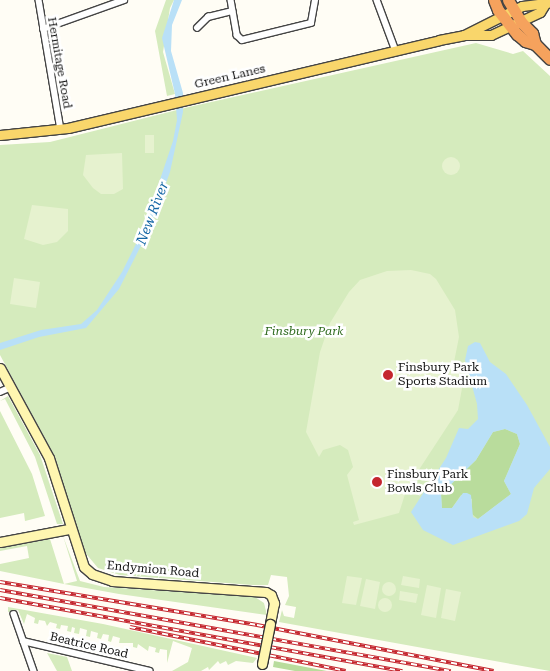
<!DOCTYPE html>
<style>
body{margin:0}
#map{position:relative;width:550px;height:671px;overflow:hidden;background:#fffdf5;font-family:"Roboto Serif",serif}
div>[style]{position:absolute}
[style*='--x']{left:calc(var(--x)*1px);top:calc(var(--y)*1px);width:calc(var(--w)*1px);rotate:calc(var(--a)*1deg)}
.green>*{inset:0;background:#d5ebbd}
.forest>*{inset:0;background:#b9dc9c}
.pitch>*{inset:0;background:#e6f2cf}
.round{border-radius:50%}
.water>*{inset:0;background:#b9e0f7}
.roads{filter:drop-shadow(1px 0 #444) drop-shadow(-1px 0 #444) drop-shadow(0 1px #444) drop-shadow(0 -1px #444)}
.street>*{height:5.5px;margin:-2.75px;padding:0 2.75px;transform-origin:2.75px;border-radius:2.75px;background:#fff}
.secondary>*{height:9px;margin:-4.5px;padding:0 4.5px;transform-origin:4.5px;border-radius:4.5px;background:#fff6b0}
.primary>*{height:9px;margin:-4.5px;padding:0 4.5px;transform-origin:4.5px;border-radius:4.5px;background:#f9d66b}
.highway>*{height:11px;margin:-5.5px;padding:0 5.5px;transform-origin:5.5px;border-radius:5.5px;background:#f5a25d}
.rail>*{height:4px;margin-top:-2px;transform-origin:0;background:repeating-linear-gradient(90deg,#fff 0 5.5px,#c4262e 0 11px);box-sizing:border-box;border-block:1px solid #c4262e}
.bridges{filter:drop-shadow(1px 0 #333) drop-shadow(-1px 0 #333) drop-shadow(0 1px #333) drop-shadow(0 -1px #333)}
.secondary-bridge>*{height:9px;margin:-4.5px;padding:0 4.5px;transform-origin:4.5px;border-radius:4.5px;background:#fff6b0}
.dots>*{width:14px;height:14px;translate:-50% -50%;box-sizing:border-box;border:2px solid #fff;border-radius:50%}
span{translate:-50% -50%;white-space:nowrap;text-align:center;line-height:1.15;-webkit-text-stroke:5px #fff;paint-order:stroke}
.street-label{font-size:12px;color:#111}
.park-label{font-size:12px;color:#2f6b1f;font-style:italic}
.poi-label{font-size:12px;color:#111}
.left{translate:0 -50%;text-align:left}
.water-label{font-size:14px;color:#1768a6;font-style:italic}
</style>
<div id="map">
<div class="green">
<i style="clip-path:polygon(166px 0,174px 0,170px 8px,163px 52px,175px 94px,167px 96px,155px 31px)"></i>
<i style="clip-path:polygon(476px 43px,513px 54px,523px 51px,550px 76px,550px 671px,279px 622px,282px 610px,284px 616px,294px 618px,296px 607px,285px 605px,289px 596px,287px 577px,271px 575px,268px 585px,253px 585px,120px 575px,98px 568px,83px 550px,55px 457px,0 355px,0 145px,50px 142px,189px 107px)"></i>
<i style="clip-path:polygon(8px 396px,40px 455px,63px 524px,57px 524px,35px 457px,5px 399px,0 401px)"></i>
<i style="clip-path:polygon(0 411px,32px 474px,45px 516px,25px 521px,24px 513px,0 518px)"></i>
<i style="clip-path:polygon(63px 536px,80px 581px,104px 587px,255px 597px,264px 603px,267px 615px,119px 594px,64px 584px,0 571px,0 564px,29px 558px,27px 546px,0 551px,0 548px,50px 539px,64px 584px,77px 581px)"></i>
<i style="clip-path:polygon(8px 607px,103px 624px,257px 658px,253px 663px,236px 661px,228px 665px,226px 661px,220px 664px,218px 661px,209px 670px,208px 667px,201px 671px,172px 671px,188px 662px,192px 648px,173px 641px,167px 663px,167px 650px,160px 649px,159px 653px,155px 652px,156px 648px,149px 646px,148px 651px,138px 644px,137px 648px,133px 647px,133px 643px,119px 643px,120px 638px,113px 636px,111px 642px,108px 641px,109px 635px,103px 634px,101px 639px,97px 638px,98px 633px,91px 631px,90px 637px,86px 636px,87px 630px,80px 628px,79px 634px,74px 633px,75px 628px,72px 627px,71px 632px,67px 631px,68px 626px,61px 625px,60px 629px,56px 628px,57px 624px,50px 622px,47px 626px,45px 621px,39px 620px,38px 624px,34px 623px,35px 618px,27px 614px,24px 624px,18px 610px,8px 612px)"></i>
<i style="clip-path:polygon(47px 653px,67px 657px,72px 671px,57px 671px)"></i>
</div>
<div class="forest">
<i style="clip-path:polygon(505px 429px,517px 434px,520px 444px,504px 481px,511px 494px,478px 519px,472px 514px,472px 499px,461px 495px,452px 508px,442px 508px,441px 494px,476px 460px,493px 432px)"></i>
<i style="clip-path:polygon(274px 661px,327px 671px,295px 671px,273px 667px)"></i>
</div>
<div class="pitch">
<i style="clip-path:polygon(145px 135px,154px 135px,154px 153px,145px 153px)"></i>
<i style="clip-path:polygon(122px 153px,123px 189px,114px 194px,101px 194px,93px 188px,83px 175px,86px 155px)"></i>
<i class="round" style="left:442px;top:157px;width:18px;height:18px"></i>
<i style="clip-path:polygon(32px 205px,68px 209px,68px 231px,57px 242px,43px 245px,24px 239px)"></i>
<i style="clip-path:polygon(411px 270px,430px 274px,436px 279px,455px 310px,459px 337px,454px 362px,450px 365px,462px 368px,459px 382px,463px 383px,458px 410px,407px 488px,399px 513px,354px 525px,353px 522px,359px 520px,347px 475px,353px 467px,348px 450px,340px 445px,323px 450px,319px 457px,306px 432px,320px 352px,330px 323px,349px 292px,360px 280px,387px 271px)"></i>
<i style="clip-path:polygon(14px 278px,40px 282px,36px 308px,10px 304px)"></i>
<i style="clip-path:polygon(347px 576px,362px 578px,356px 605px,342px 603px)"></i>
<i style="clip-path:polygon(403px 576px,420px 579px,419px 588px,401px 585px)"></i>
<i style="clip-path:polygon(366px 579px,380px 582px,375px 609px,360px 606px)"></i>
<i class="round" style="left:382px;top:582px;width:14px;height:14px"></i>
<i style="clip-path:polygon(427px 585px,441px 588px,436px 618px,421px 615px)"></i>
<i style="clip-path:polygon(446px 589px,461px 592px,455px 621px,441px 618px)"></i>
<i style="clip-path:polygon(400px 591px,418px 594px,416px 603px,399px 600px)"></i>
<i class="round" style="left:378px;top:598px;width:14px;height:14px"></i>
</div>
<div class="water">
<i style="clip-path:polygon(174px 0,182px 0,172px 25px,171px 51px,183px 93px,183px 112px,170px 172px,149px 230px,119px 289px,86px 328px,39px 337px,0 350px,0 343px,41px 330px,81px 324px,97px 310px,122px 272px,143px 230px,173px 141px,177px 120px,175px 94px,162px 38px)"></i>
<i style="clip-path:polygon(evenodd,475px 342px,480px 343px,490px 362px,506px 374px,527px 405px,550px 447px,550px 469px,534px 488px,527px 514px,519px 521px,453px 545px,423px 530px,411px 512px,446px 458px,459px 428px,468px 429px,478px 419px,477px 404px,465px 360px,468px 346px,475px 342px,505px 429px,517px 434px,520px 444px,504px 481px,511px 494px,478px 519px,473px 517px,471px 495px,467px 493px,463px 493px,452px 508px,442px 508px,441px 494px,476px 460px,493px 432px,505px 429px)"></i>
</div>
<div class="roads">
<div class="street">
<i style="--x:39;--y:0;--w:132;--a:80.4"></i>
<i style="--x:231;--y:0;--w:36;--a:80"></i>
<i style="--x:237;--y:35;--w:7;--a:45"></i>
<i style="--x:242;--y:40;--w:71;--a:-13.8"></i>
<i style="--x:311;--y:23;--w:23;--a:-80"></i>
<i style="--x:377;--y:0;--w:54;--a:69.6"></i>
<i style="--x:197;--y:28;--w:16;--a:-45"></i>
<i style="--x:208;--y:17;--w:25;--a:-14"></i>
<i style="--x:43;--y:29;--w:86;--a:-19.7"></i>
<i style="--x:0;--y:392;--w:12;--a:-24"></i>
<i style="--x:14;--y:614;--w:60;--a:70.7"></i>
<i style="--x:23;--y:641;--w:130;--a:13.3"></i>
</div>
<div class="secondary">
<i style="--x:0;--y:368;--w:102;--a:61.4"></i>
<i style="--x:49;--y:458;--w:114;--a:72.2"></i>
<i style="--x:84;--y:567;--w:11;--a:41"></i>
<i style="--x:92;--y:574;--w:21;--a:19"></i>
<i style="--x:112;--y:581;--w:154;--a:4.1"></i>
<i style="--x:266;--y:592;--w:6;--a:31"></i>
<i style="--x:271;--y:595;--w:9;--a:69"></i>
<i style="--x:274;--y:603;--w:21;--a:101"></i>
<i style="--x:0;--y:542;--w:70;--a:-10.7"></i>
</div>
<div class="primary">
<i style="--x:464;--y:35;--w:65;--a:-26.6"></i>
<i style="--x:522;--y:6;--w:26;--a:-7"></i>
<i style="--x:0;--y:135;--w:68;--a:-5.9"></i>
<i style="--x:68;--y:128;--w:381;--a:-13.3"></i>
<i style="--x:439;--y:40;--w:25;--a:-11"></i>
<i style="--x:464;--y:35;--w:27;--a:0"></i>
<i style="--x:491;--y:35;--w:54;--a:-25.1"></i>
<i style="--x:540;--y:12;--w:9;--a:-58"></i>
</div>
<div class="highway">
<i style="--x:494;--y:0;--w:11;--a:68"></i>
<i style="--x:498;--y:10;--w:31;--a:52"></i>
<i style="--x:517;--y:34;--w:11;--a:41"></i>
<i style="--x:525;--y:41;--w:10;--a:17"></i>
<i style="--x:508;--y:0;--w:26;--a:59"></i>
<i style="--x:521;--y:22;--w:16;--a:45"></i>
<i style="--x:532;--y:33;--w:11;--a:75"></i>
<i style="--x:535;--y:44;--w:21;--a:45"></i>
</div>
</div>
<div class="rail">
<i style="--x:0;--y:582;--w:261;--a:9.5"></i>
<i style="--x:257;--y:625;--w:241;--a:11"></i>
<i style="--x:0;--y:590;--w:458;--a:10.2"></i>
<i style="--x:0;--y:598;--w:409;--a:10.3"></i>
<i style="--x:130;--y:627;--w:220;--a:11.5"></i>
</div>
<div class="bridges">
<div class="secondary-bridge">
<i style="--x:262;--y:664;--w:41;--a:-78.7"></i>
</div>
</div>
<div class="dots">
<i style="left:388px;top:375px;background:#c4262e"></i>
<i style="left:377px;top:482px;background:#c4262e"></i>
</div>
<div class="street-label">
<span style="left:59px;top:63px;rotate:80deg">Hermitage Road</span>
<span style="left:230px;top:77px;rotate:-13deg">Green Lanes</span>
<span style="left:153px;top:570px;rotate:5deg">Endymion Road</span>
<span style="left:89px;top:646px;rotate:13deg">Beatrice Road</span>
</div>
<div class="park-label">
<span style="left:304px;top:332px">Finsbury Park</span>
</div>
<div class="poi-label">
<span class="left" style="left:398px;top:375px">Finsbury Park<br>Sports Stadium</span>
<span class="left" style="left:387px;top:482px">Finsbury Park<br>Bowls Club</span>
</div>
<div class="water-label">
<span style="left:152px;top:213px;rotate:-69deg">New River</span>
</div>
</div>
